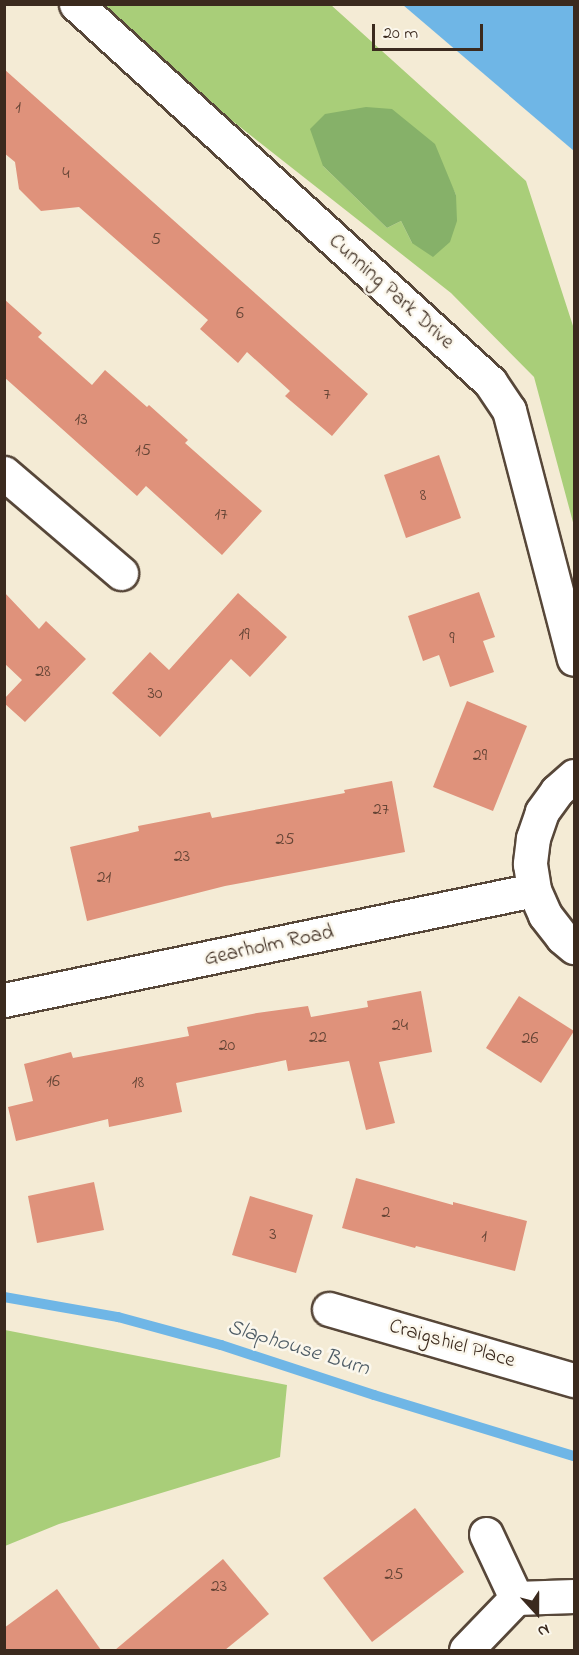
<!DOCTYPE html>
<style>
body{margin:0}
#map{position:relative;width:579px;height:1655px;overflow:hidden;background:#f4ebd5;font-family:"Indie Flower",sans-serif}
div>[style]{position:absolute}
[style*='--x']{left:calc(var(--x)*1px);top:calc(var(--y)*1px);width:calc(var(--w)*1px);rotate:calc(var(--a)*1deg)}
.green>*{inset:0;background:#a9ce79}
.forest>*{inset:0;background:#86b169}
.water>*{inset:0;background:#6fb6e6}
.stream>*{height:10px;margin:-5px;padding:0 5px;transform-origin:5px;border-radius:5px;background:#6fb6e6}
.building>*{inset:0;background:#df927b}
.roads{filter:drop-shadow(2px 0 #574739) drop-shadow(-2px 0 #574739) drop-shadow(0 2px #574739) drop-shadow(0 -2px #574739)}
.minor>*{height:33px;margin:-16.5px;padding:0 16.5px;transform-origin:16.5px;border-radius:16.5px;background:#fff}
span{translate:-50% -50%;white-space:nowrap;text-align:center;line-height:1.15;-webkit-text-stroke:5px #fbf7ec;paint-order:stroke}
.number-label{font-size:18px;color:#644435}
.number-label span{-webkit-text-stroke-width:0}
.street-label{font-size:21px;color:#3b2a1e}
.water-label{font-size:22px;color:#4d5b64;font-style:italic}
.frame{position:absolute;inset:0;border:6px solid #3b2a1e;pointer-events:none}
.north{position:absolute;left:507px;top:1583px;width:60px;height:60px;-webkit-text-stroke:4px #fbf7ec;paint-order:stroke;rotate:159deg;font-size:16px;font-weight:700;line-height:24px;text-align:center;color:#3b2a1e}
.north::after{content:'';display:block;margin:auto;width:21px;height:27px;background:#3b2a1e;clip-path:polygon(50% 0,100% 100%,50% 72%,0 100%)}
.scale{position:absolute;left:372px;top:24px;width:111px;height:27px;box-sizing:border-box;border:3px solid #3b2a1e;border-top:0;padding-left:8px;font-size:18px;line-height:21px;white-space:nowrap;color:#3b2a1e;-webkit-text-stroke:4px #fbf7ec;paint-order:stroke}
</style>
<div id="map">
<div class="green">
<i style="clip-path:polygon(evenodd,85px 5px,331px 5px,526px 181px,574px 329px,574px 526px,534px 377px,451px 293px,85px 5px,323px 166px,445px 173px,456px 195px,412px 243px,401px 221px,387px 228px,323px 166px)"></i>
<i style="clip-path:polygon(5px 1330px,287px 1385px,280px 1457px,59px 1524px,5px 1546px)"></i>
</div>
<div class="forest">
<i style="clip-path:polygon(366px 107px,392px 109px,435px 144px,456px 195px,457px 221px,450px 242px,433px 257px,412px 243px,401px 221px,387px 228px,323px 166px,310px 129px,325px 114px)"></i>
</div>
<div class="water">
<i style="clip-path:polygon(403px 5px,574px 5px,574px 151px)"></i>
</div>
<div class="stream">
<i style="--x:4;--y:1297;--w:116;--a:10"></i>
<i style="--x:118;--y:1317;--w:107;--a:15.2"></i>
<i style="--x:221;--y:1345;--w:161;--a:18.1"></i>
<i style="--x:374;--y:1395;--w:209;--a:17"></i>
</div>
<div class="building">
<i style="clip-path:polygon(4px 69px,368px 394px,332px 436px,285px 396px,290px 391px,247px 352px,238px 363px,200px 329px,208px 320px,79px 207px,41px 211px,19px 189px,15px 162px,4px 153px)"></i>
<i style="clip-path:polygon(4px 299px,42px 333px,38px 337px,92px 385px,105px 370px,147px 407px,149px 405px,188px 440px,185px 443px,262px 511px,222px 555px,146px 486px,137px 496px,4px 377px)"></i>
<i style="clip-path:polygon(439px 455px,461px 518px,406px 538px,384px 475px)"></i>
<i style="clip-path:polygon(4px 592px,39px 629px,46px 621px,86px 659px,25px 722px,4px 703px,4px 699px,22px 680px,4px 663px)"></i>
<i style="clip-path:polygon(479px 592px,495px 637px,483px 641px,494px 672px,450px 687px,439px 655px,423px 661px,408px 616px)"></i>
<i style="clip-path:polygon(238px 593px,287px 637px,250px 677px,231px 659px,160px 737px,112px 693px,150px 652px,169px 670px)"></i>
<i style="clip-path:polygon(467px 701px,527px 726px,493px 811px,433px 787px)"></i>
<i style="clip-path:polygon(392px 781px,405px 852px,225px 886px,87px 921px,70px 847px,139px 831px,138px 826px,210px 812px,212px 818px,345px 793px,344px 790px)"></i>
<i style="clip-path:polygon(421px 991px,432px 1052px,379px 1062px,395px 1123px,366px 1130px,349px 1061px,288px 1071px,286px 1060px,176px 1083px,182px 1112px,109px 1127px,108px 1119px,16px 1141px,8px 1107px,33px 1101px,24px 1064px,71px 1052px,73px 1058px,189px 1036px,187px 1027px,257px 1013px,308px 1006px,311px 1017px,368px 1007px,367px 1001px)"></i>
<i style="clip-path:polygon(519px 996px,574px 1031px,541px 1083px,486px 1048px)"></i>
<i style="clip-path:polygon(356px 1178px,453px 1205px,453px 1202px,527px 1221px,515px 1271px,416px 1246px,415px 1248px,342px 1228px)"></i>
<i style="clip-path:polygon(94px 1182px,104px 1230px,37px 1243px,28px 1196px)"></i>
<i style="clip-path:polygon(250px 1196px,313px 1215px,296px 1273px,232px 1255px)"></i>
<i style="clip-path:polygon(415px 1508px,464px 1572px,372px 1642px,323px 1578px)"></i>
<i style="clip-path:polygon(223px 1559px,269px 1614px,225px 1650px,115px 1650px)"></i>
<i style="clip-path:polygon(57px 1589px,101px 1650px,4px 1650px,4px 1628px)"></i>
</div>
<div class="roads">
<div class="minor">
<i style="--x:76;--y:4;--w:561;--a:42.4"></i>
<i style="--x:490;--y:382;--w:34;--a:56"></i>
<i style="--x:509;--y:410;--w:257;--a:75.4"></i>
<i style="--x:4;--y:473;--w:154;--a:40.5"></i>
<i style="--x:574;--y:776;--w:23;--a:139"></i>
<i style="--x:557;--y:791;--w:26;--a:126"></i>
<i style="--x:542;--y:812;--w:28;--a:109"></i>
<i style="--x:533;--y:838;--w:26;--a:97"></i>
<i style="--x:530;--y:864;--w:26;--a:81"></i>
<i style="--x:534;--y:890;--w:27;--a:66"></i>
<i style="--x:545;--y:915;--w:28;--a:52"></i>
<i style="--x:562;--y:937;--w:16;--a:40"></i>
<i style="--x:4;--y:1000;--w:541;--a:-11.73"></i>
<i style="--x:329;--y:1309;--w:255;--a:16.2"></i>
<i style="--x:486;--y:1534;--w:71;--a:64.9"></i>
<i style="--x:466;--y:1650;--w:72;--a:-46.1"></i>
<i style="--x:516;--y:1598;--w:58;--a:-2"></i>
</div>
</div>
<div class="number-label">
<span style="left:18px;top:108px">1</span>
<span style="left:66px;top:174px">4</span>
<span style="left:156px;top:240px">5</span>
<span style="left:240px;top:314px">6</span>
<span style="left:327px;top:395px">7</span>
<span style="left:81px;top:420px">13</span>
<span style="left:143px;top:451px">15</span>
<span style="left:423px;top:496px">8</span>
<span style="left:221px;top:515px">17</span>
<span style="left:244px;top:635px">19</span>
<span style="left:452px;top:639px">9</span>
<span style="left:43px;top:672px">28</span>
<span style="left:155px;top:694px">30</span>
<span style="left:480px;top:756px">29</span>
<span style="left:381px;top:810px">27</span>
<span style="left:285px;top:840px">25</span>
<span style="left:182px;top:857px">23</span>
<span style="left:104px;top:878px">21</span>
<span style="left:400px;top:1026px">24</span>
<span style="left:318px;top:1038px">22</span>
<span style="left:530px;top:1039px">26</span>
<span style="left:227px;top:1046px">20</span>
<span style="left:53px;top:1082px">16</span>
<span style="left:138px;top:1083px">18</span>
<span style="left:386px;top:1213px">2</span>
<span style="left:273px;top:1235px">3</span>
<span style="left:484px;top:1237px">1</span>
<span style="left:394px;top:1575px">25</span>
<span style="left:219px;top:1587px">23</span>
</div>
<div class="street-label">
<span style="left:391px;top:292px;rotate:42deg">Cunning Park Drive</span>
<span style="left:269px;top:946px;rotate:-12deg">Gearholm Road</span>
<span style="left:452px;top:1344px;rotate:16deg">Craigshiel Place</span>
</div>
<div class="water-label">
<span style="left:298px;top:1349px;rotate:17deg">Slaphouse Burn</span>
</div>
<div class="frame"></div>
<div class="north">N</div>
<div class="scale">20 m</div>
</div>
